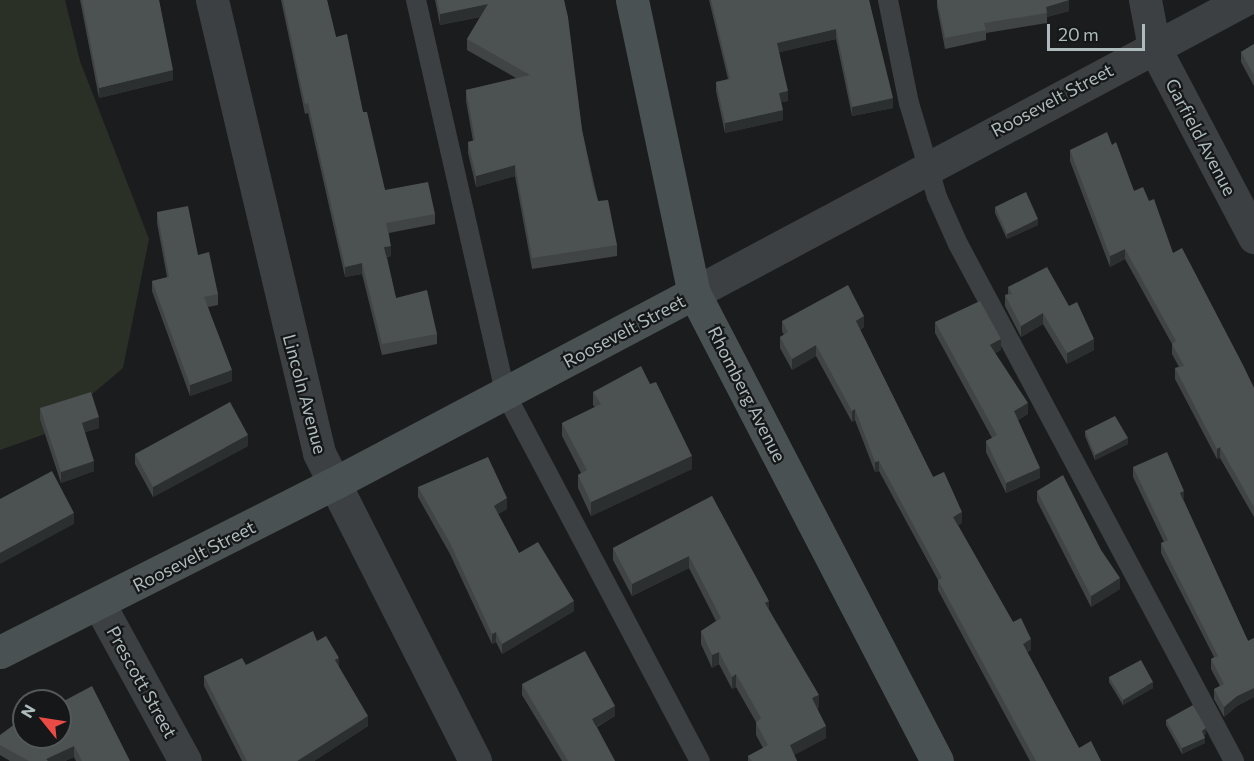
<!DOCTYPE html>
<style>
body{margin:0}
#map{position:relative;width:1254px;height:761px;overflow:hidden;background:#1b1c1d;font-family:Commissioner,sans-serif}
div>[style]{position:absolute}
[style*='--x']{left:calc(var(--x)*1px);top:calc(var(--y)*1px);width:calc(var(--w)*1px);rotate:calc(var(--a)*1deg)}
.green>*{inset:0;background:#2b3027}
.lane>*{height:20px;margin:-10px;padding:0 10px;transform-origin:10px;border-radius:10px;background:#3c4042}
.street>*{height:33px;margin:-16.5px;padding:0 16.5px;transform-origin:16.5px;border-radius:16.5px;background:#3c4042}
.secondary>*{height:33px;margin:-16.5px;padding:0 16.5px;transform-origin:16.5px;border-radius:16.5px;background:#4a5152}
.wall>*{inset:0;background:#404445}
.shaded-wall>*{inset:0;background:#2c2f30}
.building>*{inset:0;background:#4c5152}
span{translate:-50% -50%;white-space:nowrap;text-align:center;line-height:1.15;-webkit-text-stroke:4.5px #161718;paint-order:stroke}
.street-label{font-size:18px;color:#aebbbc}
.north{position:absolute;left:12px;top:689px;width:60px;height:60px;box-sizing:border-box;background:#161718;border:2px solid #53595a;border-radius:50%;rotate:300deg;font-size:16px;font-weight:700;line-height:24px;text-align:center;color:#aebbbc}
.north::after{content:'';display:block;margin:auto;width:21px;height:27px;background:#ea4b45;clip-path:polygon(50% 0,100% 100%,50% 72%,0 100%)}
.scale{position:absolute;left:1047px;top:24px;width:98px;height:27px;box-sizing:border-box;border:3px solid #aebbbc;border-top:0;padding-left:8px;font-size:18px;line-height:21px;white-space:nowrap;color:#aebbbc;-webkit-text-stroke:4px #161718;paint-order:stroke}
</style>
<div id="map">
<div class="green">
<i style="clip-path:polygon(0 0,65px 0,80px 61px,149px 239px,123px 368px,45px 434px,0 450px)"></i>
</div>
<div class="lane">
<i style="--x:416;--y:0;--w:405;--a:77.2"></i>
<i style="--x:506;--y:395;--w:414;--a:62.1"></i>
<i style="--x:888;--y:0;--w:105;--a:78.5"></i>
<i style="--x:909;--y:103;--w:98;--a:73.4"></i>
<i style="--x:937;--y:197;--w:51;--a:65.9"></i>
<i style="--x:958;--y:244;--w:586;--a:61.9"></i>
</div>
<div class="street">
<i style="--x:212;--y:0;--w:465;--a:76.7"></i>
<i style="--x:319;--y:453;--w:345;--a:63.1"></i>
<i style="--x:1145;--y:0;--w:48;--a:79.2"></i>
<i style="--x:1154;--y:47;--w:215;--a:62.2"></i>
<i style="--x:694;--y:293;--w:623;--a:-28.05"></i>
<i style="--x:99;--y:604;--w:179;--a:61.3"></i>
</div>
<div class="secondary">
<i style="--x:632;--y:0;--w:299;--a:78.1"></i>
<i style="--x:694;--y:293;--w:527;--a:62.56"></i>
<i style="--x:0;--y:652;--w:373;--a:-26.8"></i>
<i style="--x:333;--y:484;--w:408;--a:-27.9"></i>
</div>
<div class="wall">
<i style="clip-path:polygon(80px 0,159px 0,173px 80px,99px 98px)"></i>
<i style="clip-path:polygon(281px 0,327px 0,336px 37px,363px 112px,385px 190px,435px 214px,435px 224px,389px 233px,391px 256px,387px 257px,396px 298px,437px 334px,437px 344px,382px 355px,362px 274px,345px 277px,308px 113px,305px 114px)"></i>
<i style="clip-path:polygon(435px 0,564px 0,582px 130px,598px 201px,617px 245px,617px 256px,532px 269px,515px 176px,476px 187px,468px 153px,468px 142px,473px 141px,466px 101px,466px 90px,516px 78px,467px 50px,467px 39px,480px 17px,440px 25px)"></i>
<i style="clip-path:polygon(709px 0,869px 0,893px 108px,852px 116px,836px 39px,779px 52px,788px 101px,781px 102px,783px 120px,725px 133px,716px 91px,716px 82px,728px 79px)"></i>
<i style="clip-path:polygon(937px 0,1069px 0,1069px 11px,1047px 17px,1047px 23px,986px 33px,986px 40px,945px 49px,937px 7px)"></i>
<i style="clip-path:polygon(1254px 44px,1254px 86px,1241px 62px,1241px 52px)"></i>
<i style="clip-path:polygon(1112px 145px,1134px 191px,1173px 253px,1254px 388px,1254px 517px,1220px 458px,1217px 459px,1175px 379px,1175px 368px,1179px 367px,1172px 354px,1172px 344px,1125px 259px,1110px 267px,1070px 161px,1070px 150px)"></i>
<i style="clip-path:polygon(995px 207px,1038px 225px,1007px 239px,995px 213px)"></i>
<i style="clip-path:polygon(157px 212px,198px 255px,218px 294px,218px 305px,208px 307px,232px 381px,190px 396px,152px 291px,152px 281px,167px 277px,157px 223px)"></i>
<i style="clip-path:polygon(1008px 287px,1069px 306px,1094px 350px,1067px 364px,1043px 324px,1021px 337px,1005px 306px,1005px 295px,1008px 294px)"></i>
<i style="clip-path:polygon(782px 321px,864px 327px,860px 330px,933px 477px,962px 523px,958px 525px,1013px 622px,1031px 650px,1027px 652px,1079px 748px,1101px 761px,1030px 761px,938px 590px,938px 580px,879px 471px,875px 472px,855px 420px,852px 422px,816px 356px,792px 370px,780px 348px,780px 337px,784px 335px,782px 331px)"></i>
<i style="clip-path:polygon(935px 322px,1001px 350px,995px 353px,1028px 414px,1018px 420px,1040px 478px,1006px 493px,986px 452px,986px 441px,992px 438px,935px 333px)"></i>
<i style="clip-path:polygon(593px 392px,692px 469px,591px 516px,578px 488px,578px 475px,581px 473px,562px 436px,562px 423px,595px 407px,593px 405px)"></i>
<i style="clip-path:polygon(40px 408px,99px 428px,85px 432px,94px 471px,61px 483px,40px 419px)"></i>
<i style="clip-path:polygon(1085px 431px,1128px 444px,1095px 460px,1085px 436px)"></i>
<i style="clip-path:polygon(248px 446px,153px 497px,135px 464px,135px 454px)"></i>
<i style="clip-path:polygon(1133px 467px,1184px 501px,1248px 641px,1254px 638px,1254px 697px,1237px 706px,1224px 717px,1214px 699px,1214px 689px,1220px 686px,1211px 669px,1211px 659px,1214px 657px,1161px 553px,1161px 543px,1164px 542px,1133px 477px)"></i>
<i style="clip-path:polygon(418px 487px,507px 509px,498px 514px,519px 553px,574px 611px,502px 654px,496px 642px,492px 644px,450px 554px,418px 497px)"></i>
<i style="clip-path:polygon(1037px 491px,1120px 589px,1091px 607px,1037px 501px)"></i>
<i style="clip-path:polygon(712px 496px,769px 610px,819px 707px,817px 708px,826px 738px,794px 755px,797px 761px,748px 761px,748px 756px,763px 748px,756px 735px,756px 722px,736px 687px,732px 689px,719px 664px,712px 668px,701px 644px,701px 631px,716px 621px,689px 568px,632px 596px,613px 560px,613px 548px)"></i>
<i style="clip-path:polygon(317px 641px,339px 667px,368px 726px,314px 761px,242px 761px,204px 686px,204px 676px,246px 665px)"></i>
<i style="clip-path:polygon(1109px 677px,1153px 688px,1123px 705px,1109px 682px)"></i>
<i style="clip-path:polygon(522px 684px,615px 716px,597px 727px,615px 761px,562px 761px,522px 695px)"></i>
<i style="clip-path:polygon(1166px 720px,1206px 734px,1204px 735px,1205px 743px,1182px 754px,1166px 725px)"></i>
<i style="clip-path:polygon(22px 725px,60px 737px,130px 761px,76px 761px,74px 757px,65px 761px,10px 761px,0 755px,0 735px)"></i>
</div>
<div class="shaded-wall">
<i style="clip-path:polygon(1069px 0,1069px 11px,1047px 17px,1046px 7px)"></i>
<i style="clip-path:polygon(488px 4px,488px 15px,440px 25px,440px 14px)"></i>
<i style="clip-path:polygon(836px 29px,836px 39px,777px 53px,777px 43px)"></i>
<i style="clip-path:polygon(173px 70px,173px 80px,99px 98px,99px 88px)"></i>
<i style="clip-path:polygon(788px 91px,788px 101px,779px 103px,779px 93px)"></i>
<i style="clip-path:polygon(893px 98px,893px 108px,852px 116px,852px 107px)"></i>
<i style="clip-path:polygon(783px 110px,783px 120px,725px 133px,725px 123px)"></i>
<i style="clip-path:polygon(515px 165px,515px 176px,476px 187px,476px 176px)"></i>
<i style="clip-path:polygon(1038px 219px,1038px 225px,1007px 239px,1007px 234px)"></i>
<i style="clip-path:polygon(391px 246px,391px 256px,384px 257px,384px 247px)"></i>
<i style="clip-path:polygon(1125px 249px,1125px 259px,1110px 267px,1110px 256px)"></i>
<i style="clip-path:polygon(362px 263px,362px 274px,345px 277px,345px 267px)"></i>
<i style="clip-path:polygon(1043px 313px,1043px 324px,1021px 337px,1021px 326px)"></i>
<i style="clip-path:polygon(864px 316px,864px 327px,856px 332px,856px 321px)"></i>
<i style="clip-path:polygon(1001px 339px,1001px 350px,990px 356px,990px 345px)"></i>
<i style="clip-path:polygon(1094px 339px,1094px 350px,1067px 364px,1067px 353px)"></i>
<i style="clip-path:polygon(816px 345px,816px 356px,792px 370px,792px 359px)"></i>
<i style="clip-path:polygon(232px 370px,232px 381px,190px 396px,190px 385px)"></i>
<i style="clip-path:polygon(1028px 403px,1028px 414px,1014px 422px,1014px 411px)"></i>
<i style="clip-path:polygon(855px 409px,855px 420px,852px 422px,852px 411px)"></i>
<i style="clip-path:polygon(99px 417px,99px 428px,82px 433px,82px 423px)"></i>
<i style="clip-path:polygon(248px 435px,248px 446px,153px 497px,153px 487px)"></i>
<i style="clip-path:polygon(1128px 438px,1128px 444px,1095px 460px,1095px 455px)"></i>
<i style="clip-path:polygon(1220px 447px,1220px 458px,1217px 459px,1217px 449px)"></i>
<i style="clip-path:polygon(692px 456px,692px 469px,591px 516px,591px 502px)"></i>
<i style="clip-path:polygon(94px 461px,94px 471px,61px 483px,61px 472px)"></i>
<i style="clip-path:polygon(879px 461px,879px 471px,875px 472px,875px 462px)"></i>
<i style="clip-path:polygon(1040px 468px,1040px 478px,1006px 493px,1006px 483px)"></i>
<i style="clip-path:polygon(1184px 491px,1184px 501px,1180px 493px)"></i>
<i style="clip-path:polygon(507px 498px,507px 509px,494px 517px,494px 506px)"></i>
<i style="clip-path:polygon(962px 512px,962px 523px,953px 528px,953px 517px)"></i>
<i style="clip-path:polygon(74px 513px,74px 524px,0 564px,0 553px)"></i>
<i style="clip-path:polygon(689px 556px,689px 568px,632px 596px,632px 584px)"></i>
<i style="clip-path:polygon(1120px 578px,1120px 589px,1091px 607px,1091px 596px)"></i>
<i style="clip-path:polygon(574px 601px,574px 611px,502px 654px,502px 644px)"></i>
<i style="clip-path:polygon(769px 601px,769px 613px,765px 603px)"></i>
<i style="clip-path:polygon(496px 632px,496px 642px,492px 644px,492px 634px)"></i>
<i style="clip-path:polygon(1031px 639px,1031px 650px,1023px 655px,1023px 644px)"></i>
<i style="clip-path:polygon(719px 652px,719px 664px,712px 668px,712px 655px)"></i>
<i style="clip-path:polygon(339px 658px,339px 669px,335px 660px)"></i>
<i style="clip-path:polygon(736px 674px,736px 687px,732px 689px,732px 677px)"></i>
<i style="clip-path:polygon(1153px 682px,1153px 688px,1123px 705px,1123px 700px)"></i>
<i style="clip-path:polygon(1254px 688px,1254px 697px,1237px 706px,1224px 717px,1224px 707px,1237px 696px)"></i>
<i style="clip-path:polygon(819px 695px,819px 707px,812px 710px,812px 698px)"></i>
<i style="clip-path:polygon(615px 706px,615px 716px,592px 729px,592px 719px)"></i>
<i style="clip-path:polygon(368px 716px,368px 726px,314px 761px,297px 761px)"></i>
<i style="clip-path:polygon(826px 726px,826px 738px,790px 757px,790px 745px)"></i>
<i style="clip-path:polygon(1206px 728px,1206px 734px,1202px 737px,1202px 731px)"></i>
<i style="clip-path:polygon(1205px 738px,1205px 743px,1182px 754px,1182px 748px)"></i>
<i style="clip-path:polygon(74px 746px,74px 757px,65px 761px,46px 761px,46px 759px)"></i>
</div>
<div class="building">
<i style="clip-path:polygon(82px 0,159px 0,173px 70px,99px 88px)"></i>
<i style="clip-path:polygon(283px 0,327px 0,336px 37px,347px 34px,363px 112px,367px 112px,385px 190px,428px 182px,435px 214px,386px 223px,391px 246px,384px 247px,396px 298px,427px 290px,437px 334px,382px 344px,362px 263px,345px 267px,308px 103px,305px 104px)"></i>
<i style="clip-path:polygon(437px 0,564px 0,568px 17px,582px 130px,593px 185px,598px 201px,608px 200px,617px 245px,532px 258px,515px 165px,476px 176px,468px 142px,475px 140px,466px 90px,530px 75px,467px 39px,488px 4px,440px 14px)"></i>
<i style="clip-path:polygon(711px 0,869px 0,893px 98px,852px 107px,836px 29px,777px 43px,788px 91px,779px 93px,783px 110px,725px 123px,716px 82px,730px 79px)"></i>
<i style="clip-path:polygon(937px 0,1069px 0,1046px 7px,1047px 13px,984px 23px,986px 30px,945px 38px)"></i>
<i style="clip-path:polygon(1254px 44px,1254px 75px,1241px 52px)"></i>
<i style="clip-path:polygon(1107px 132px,1112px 145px,1116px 142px,1134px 191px,1143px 187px,1149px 201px,1154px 199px,1173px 253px,1182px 248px,1243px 365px,1254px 388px,1254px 507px,1220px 447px,1217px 449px,1175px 368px,1184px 366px,1172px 344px,1176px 341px,1125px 249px,1110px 256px,1070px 150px)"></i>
<i style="clip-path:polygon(1026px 192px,1038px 219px,1007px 234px,995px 207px)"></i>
<i style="clip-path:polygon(188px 206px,198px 255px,209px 252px,218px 294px,204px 297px,232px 370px,190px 385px,152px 281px,169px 277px,157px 212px)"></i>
<i style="clip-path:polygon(1047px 267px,1069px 306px,1077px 302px,1094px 339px,1067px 353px,1043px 313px,1021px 326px,1005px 295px,1012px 294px,1008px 287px)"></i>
<i style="clip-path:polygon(848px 285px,864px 316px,856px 321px,933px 477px,944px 472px,962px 512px,953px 517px,1013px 622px,1021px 618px,1031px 639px,1023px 644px,1079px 748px,1091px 741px,1101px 761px,1036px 761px,938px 580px,942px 578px,879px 461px,875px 462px,855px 409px,852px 411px,816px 345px,792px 359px,780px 337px,788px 332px,782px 321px)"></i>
<i style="clip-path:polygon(980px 301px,1001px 339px,990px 345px,1028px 403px,1014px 411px,1040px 468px,1006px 483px,986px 441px,997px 435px,935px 322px)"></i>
<i style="clip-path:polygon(641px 366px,650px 384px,656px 382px,692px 456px,591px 502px,578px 475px,587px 470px,562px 423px,601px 404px,593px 392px)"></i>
<i style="clip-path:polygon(91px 392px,99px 417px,82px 423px,94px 461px,61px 472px,40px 408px)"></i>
<i style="clip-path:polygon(230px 402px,248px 435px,153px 487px,135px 454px)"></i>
<i style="clip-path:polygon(1115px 416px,1128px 438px,1095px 455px,1085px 431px)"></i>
<i style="clip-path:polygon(1167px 452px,1184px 491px,1180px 493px,1248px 641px,1254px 638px,1254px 688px,1237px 696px,1224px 707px,1214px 689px,1224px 684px,1211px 659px,1218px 656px,1161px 543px,1168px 540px,1133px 467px)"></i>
<i style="clip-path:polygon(488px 457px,507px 498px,494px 506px,519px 553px,538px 542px,574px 601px,502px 644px,496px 632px,492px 634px,450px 543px,418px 487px)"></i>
<i style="clip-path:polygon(52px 471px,74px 513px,0 553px,0 499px)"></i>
<i style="clip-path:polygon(1063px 475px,1101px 550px,1120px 578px,1091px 596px,1037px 491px)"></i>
<i style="clip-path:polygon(712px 496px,769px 601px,765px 603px,819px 695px,812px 698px,826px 726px,790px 745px,797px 761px,752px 761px,748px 756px,768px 745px,756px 723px,761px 718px,736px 674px,732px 677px,719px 652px,712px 655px,701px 631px,721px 618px,689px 556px,632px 584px,613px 548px)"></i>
<i style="clip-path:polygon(313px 631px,317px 641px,326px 636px,339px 658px,335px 660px,368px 716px,297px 761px,247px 761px,204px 676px,242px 658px,246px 665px)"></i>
<i style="clip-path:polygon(585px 651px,615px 706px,592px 719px,615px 761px,568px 761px,522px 684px)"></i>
<i style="clip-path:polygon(1141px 660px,1153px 682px,1123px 700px,1109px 677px)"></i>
<i style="clip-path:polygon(92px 686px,130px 761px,82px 761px,74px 746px,46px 759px,48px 761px,29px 761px,0 745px,0 735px,19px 721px,22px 725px,24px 724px,24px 737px,60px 737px,60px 703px)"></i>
<i style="clip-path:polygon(1193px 705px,1206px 728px,1202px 731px,1205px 738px,1182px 748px,1166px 720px)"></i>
</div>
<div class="street-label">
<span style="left:1052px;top:100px;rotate:-28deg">Roosevelt Street</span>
<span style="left:1201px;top:137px;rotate:62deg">Garfield Avenue</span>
<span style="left:624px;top:331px;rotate:-28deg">Roosevelt Street</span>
<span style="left:305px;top:394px;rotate:75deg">Lincoln Avenue</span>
<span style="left:747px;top:394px;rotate:63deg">Rhomberg Avenue</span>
<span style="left:194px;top:556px;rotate:-27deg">Roosevelt Street</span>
<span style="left:142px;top:682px;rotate:61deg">Prescott Street</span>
</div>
<div class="north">N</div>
<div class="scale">20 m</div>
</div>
